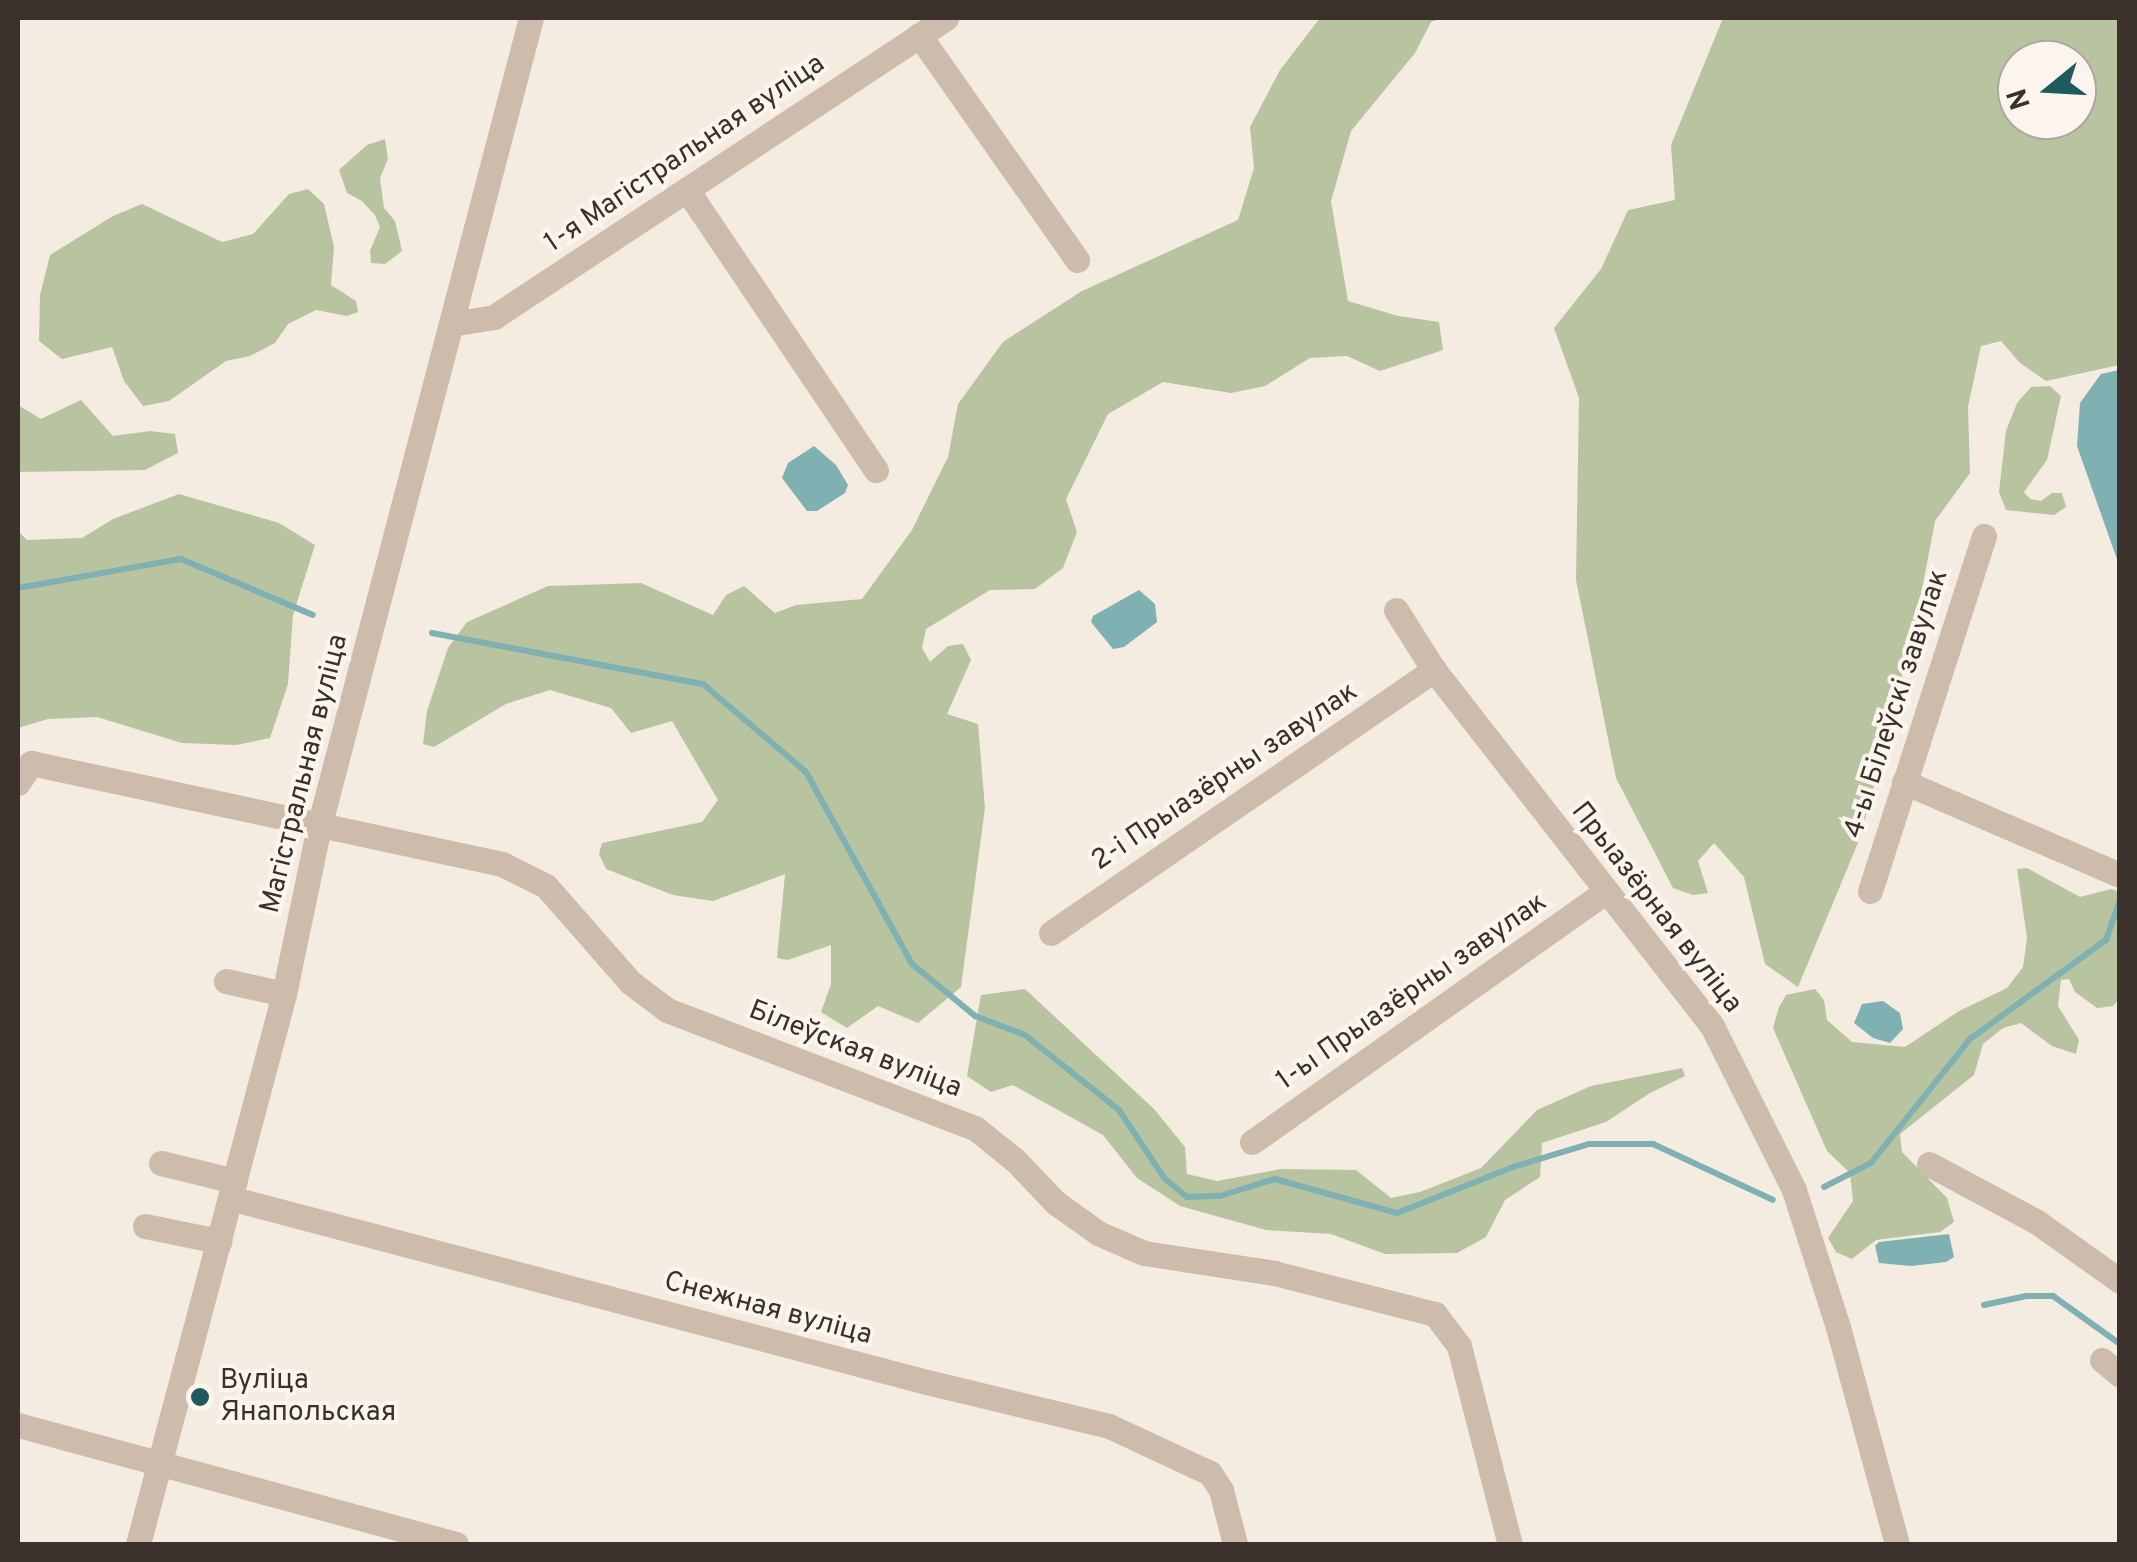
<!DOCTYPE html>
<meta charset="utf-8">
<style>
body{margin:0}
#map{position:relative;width:2137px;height:1562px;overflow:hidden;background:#f4ebe1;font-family:Overpass,sans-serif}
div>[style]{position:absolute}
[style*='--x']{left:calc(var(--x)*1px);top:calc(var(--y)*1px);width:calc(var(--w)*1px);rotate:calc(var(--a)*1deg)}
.green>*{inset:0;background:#b8c4a0}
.water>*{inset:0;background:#7fb0b2}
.stream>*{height:6px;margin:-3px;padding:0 3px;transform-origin:3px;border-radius:3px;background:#7fb0b2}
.minor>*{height:25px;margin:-12.5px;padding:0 12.5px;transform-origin:12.5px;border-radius:12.5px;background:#cdbbac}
.dots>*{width:28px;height:28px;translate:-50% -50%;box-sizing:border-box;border:5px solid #fbf5ee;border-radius:50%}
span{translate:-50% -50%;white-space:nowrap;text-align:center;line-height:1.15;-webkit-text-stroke:8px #fbf5ee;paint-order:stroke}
.street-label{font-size:28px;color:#3b302b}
.poi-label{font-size:28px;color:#3b302b}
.left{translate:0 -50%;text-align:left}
.frame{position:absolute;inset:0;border:20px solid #3b302b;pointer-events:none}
.north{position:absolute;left:1997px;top:40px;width:100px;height:100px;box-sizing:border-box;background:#fbf5ee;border:2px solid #aea6a0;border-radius:50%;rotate:252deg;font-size:28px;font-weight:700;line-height:40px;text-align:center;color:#3b302b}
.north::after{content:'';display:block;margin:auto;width:35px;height:45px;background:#1f5a5e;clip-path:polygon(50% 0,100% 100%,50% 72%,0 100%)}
</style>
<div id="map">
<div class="green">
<i style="clip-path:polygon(1320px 18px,1442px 18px,1431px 22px,1415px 53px,1351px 131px,1331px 201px,1348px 301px,1398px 316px,1439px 322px,1443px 350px,1380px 371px,1347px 356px,1310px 358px,1265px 386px,1231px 393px,1163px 382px,1108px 414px,1066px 499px,1077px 532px,1063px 568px,1035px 589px,990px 590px,926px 629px,922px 648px,930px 662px,948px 646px,963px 644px,971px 660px,947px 714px,978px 724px,985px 808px,961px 987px,918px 1023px,878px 1006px,847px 1028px,821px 1012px,831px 984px,831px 945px,788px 960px,777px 958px,785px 874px,713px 901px,673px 895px,606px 869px,599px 854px,602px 843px,702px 822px,718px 800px,672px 721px,631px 733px,611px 708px,550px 690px,506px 704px,434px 747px,423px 744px,427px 711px,448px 648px,467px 622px,548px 586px,641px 583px,713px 615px,726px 595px,744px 586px,775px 613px,796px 605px,862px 599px,912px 530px,948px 457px,958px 404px,1003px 342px,1082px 291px,1238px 220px,1254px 168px,1250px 127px,1280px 70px)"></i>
<i style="clip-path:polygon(evenodd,1723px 18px,2119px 18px,2119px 365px,2046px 381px,2020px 363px,2001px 341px,1981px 346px,1968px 407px,1970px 473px,1935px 521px,1914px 631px,1860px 838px,1798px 987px,1765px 964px,1744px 877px,1714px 843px,1698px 861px,1708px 893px,1693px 895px,1673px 888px,1616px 778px,1576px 580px,1579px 398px,1554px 328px,1601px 269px,1628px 210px,1675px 200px,1671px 145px,1723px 18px,2017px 60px,2077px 60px,2077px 120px,2017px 120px,2017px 60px)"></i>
<i style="clip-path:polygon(385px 139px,388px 159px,380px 178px,384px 208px,395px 221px,402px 251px,385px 264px,371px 263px,370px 251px,380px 227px,375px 215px,362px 201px,347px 193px,339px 170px,367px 145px)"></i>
<i style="clip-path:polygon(308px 189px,324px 204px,334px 247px,331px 285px,356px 301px,358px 312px,347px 316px,316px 310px,288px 324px,275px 343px,250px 356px,226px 361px,169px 401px,143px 406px,124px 381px,112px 347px,62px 359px,39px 341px,40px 295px,50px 255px,113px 216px,142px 204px,222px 242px,253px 234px,289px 194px)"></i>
<i style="clip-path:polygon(2050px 386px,2061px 396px,2047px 460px,2024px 492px,2030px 499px,2041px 501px,2052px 493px,2062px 493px,2066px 507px,2054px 515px,2006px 510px,1999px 492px,2006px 431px,2017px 403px,2031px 387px)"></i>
<i style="clip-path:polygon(81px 400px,113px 436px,150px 431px,175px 434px,178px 453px,145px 470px,18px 472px,18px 405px,41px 419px)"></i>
<i style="clip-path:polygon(179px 494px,279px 523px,315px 545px,293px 615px,288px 684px,270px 738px,236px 745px,182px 743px,97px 717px,48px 719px,18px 728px,18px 531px,27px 540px,82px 538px,113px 519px)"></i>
<i style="clip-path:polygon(2027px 868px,2080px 897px,2111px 889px,2119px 892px,2119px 999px,2113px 1006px,2097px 1008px,2075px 992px,2069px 979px,2061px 980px,2058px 1006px,2079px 1040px,2076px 1054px,2052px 1046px,2021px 1023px,2003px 1028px,1983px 1044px,1974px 1075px,1900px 1134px,1902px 1152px,1947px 1198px,1954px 1222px,1940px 1232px,1876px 1240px,1852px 1259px,1836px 1252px,1828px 1238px,1853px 1201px,1850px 1173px,1827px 1151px,1773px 1028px,1779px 1007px,1786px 995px,1815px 989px,1824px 1000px,1827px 1020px,1852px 1042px,1905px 1047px,1959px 1011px,2007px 988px,2023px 967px,2027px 938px,2017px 869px)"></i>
<i style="clip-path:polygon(1025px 989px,1154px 1109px,1185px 1147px,1187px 1174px,1217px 1181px,1281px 1169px,1356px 1170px,1391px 1198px,1420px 1192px,1481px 1168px,1537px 1110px,1591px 1086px,1682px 1068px,1685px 1076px,1650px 1093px,1606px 1122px,1542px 1143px,1540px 1177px,1505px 1200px,1486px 1237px,1457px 1253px,1385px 1254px,1331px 1234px,1266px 1230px,1180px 1206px,1137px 1178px,1103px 1135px,1013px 1085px,991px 1092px,967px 1076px,981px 995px)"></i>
</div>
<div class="water">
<i style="clip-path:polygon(2119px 370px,2120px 370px,2119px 565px,2077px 446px,2080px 403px,2101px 374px)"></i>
<i style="clip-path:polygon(814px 446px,836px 465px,848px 485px,845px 493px,817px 511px,807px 511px,782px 478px,788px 463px)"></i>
<i style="clip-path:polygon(1139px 590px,1155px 604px,1157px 622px,1124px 647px,1113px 649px,1091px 622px,1093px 616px)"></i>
<i style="clip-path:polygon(1883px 1001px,1900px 1013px,1903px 1029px,1890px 1043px,1873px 1038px,1854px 1023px,1862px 1004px)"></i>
<i style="clip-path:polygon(1949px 1234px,1954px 1257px,1946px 1262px,1911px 1266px,1879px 1263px,1875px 1246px,1879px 1242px)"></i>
</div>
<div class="stream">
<i style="--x:18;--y:588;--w:166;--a:-10.1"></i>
<i style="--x:181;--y:559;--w:143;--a:23"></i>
<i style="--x:432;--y:633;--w:276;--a:10.7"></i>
<i style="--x:703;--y:684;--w:135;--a:40.5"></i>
<i style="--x:806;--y:772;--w:219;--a:61.1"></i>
<i style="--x:912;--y:964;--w:82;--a:39.5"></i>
<i style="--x:975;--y:1016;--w:53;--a:20.8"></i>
<i style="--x:1025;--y:1035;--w:120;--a:38.6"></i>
<i style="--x:1119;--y:1110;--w:83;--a:56.3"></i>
<i style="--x:1165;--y:1179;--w:28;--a:39"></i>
<i style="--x:1187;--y:1197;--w:33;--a:-2"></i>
<i style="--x:1220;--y:1196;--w:58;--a:-17.2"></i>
<i style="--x:1275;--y:1179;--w:127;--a:15.6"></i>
<i style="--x:1397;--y:1213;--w:125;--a:-21.6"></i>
<i style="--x:1513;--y:1167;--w:79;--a:-16.8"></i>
<i style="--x:1589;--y:1144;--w:64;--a:0"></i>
<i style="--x:1653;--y:1144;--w:132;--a:25"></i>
<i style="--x:1824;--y:1187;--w:53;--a:-27.1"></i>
<i style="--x:1871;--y:1163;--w:159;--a:-51.4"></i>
<i style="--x:1970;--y:1039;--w:168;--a:-36.1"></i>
<i style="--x:2106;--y:940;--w:42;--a:-70.7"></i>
<i style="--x:1984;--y:1305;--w:43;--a:-12.1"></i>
<i style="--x:2026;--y:1296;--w:27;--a:0"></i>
<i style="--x:2053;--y:1296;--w:82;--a:35.6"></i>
</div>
<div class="minor">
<i style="--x:919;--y:35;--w:275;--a:54.9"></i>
<i style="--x:687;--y:190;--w:338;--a:56"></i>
<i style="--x:451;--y:324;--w:44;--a:-9.2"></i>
<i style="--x:494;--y:317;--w:542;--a:-33.48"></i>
<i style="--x:1396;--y:610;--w:71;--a:57.7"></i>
<i style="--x:1434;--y:670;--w:452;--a:52"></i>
<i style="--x:1712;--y:1026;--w:183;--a:63.4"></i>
<i style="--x:1794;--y:1190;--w:144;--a:72.2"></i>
<i style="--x:1838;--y:1327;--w:225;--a:74.8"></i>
<i style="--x:1904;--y:782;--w:235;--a:23.3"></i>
<i style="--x:18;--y:783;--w:24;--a:-57"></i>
<i style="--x:31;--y:763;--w:482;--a:12.1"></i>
<i style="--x:502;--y:864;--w:49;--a:26.6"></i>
<i style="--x:546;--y:886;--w:128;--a:48.8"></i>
<i style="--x:630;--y:982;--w:46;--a:37.1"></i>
<i style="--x:667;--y:1010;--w:330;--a:21"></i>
<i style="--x:975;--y:1128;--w:51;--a:38.7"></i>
<i style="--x:1015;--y:1160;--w:59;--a:46.4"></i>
<i style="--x:1056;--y:1203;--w:52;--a:35.5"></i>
<i style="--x:1098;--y:1233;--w:50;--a:23.5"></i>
<i style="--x:1144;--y:1253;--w:132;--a:8.7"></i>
<i style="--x:1274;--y:1273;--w:166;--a:14.3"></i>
<i style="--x:1435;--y:1314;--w:40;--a:53"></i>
<i style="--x:1459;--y:1346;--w:204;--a:75.6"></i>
<i style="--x:1870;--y:891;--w:373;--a:-72.2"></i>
<i style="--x:1051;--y:933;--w:465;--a:-34.5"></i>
<i style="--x:226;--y:981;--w:59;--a:12.6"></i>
<i style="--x:1252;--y:1142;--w:434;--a:-35.3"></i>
<i style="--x:161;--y:1163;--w:76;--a:13.7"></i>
<i style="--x:1929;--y:1164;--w:123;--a:28.2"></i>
<i style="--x:2037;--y:1222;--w:102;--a:35.4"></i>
<i style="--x:230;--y:1198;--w:721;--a:14.79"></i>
<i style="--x:927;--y:1382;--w:187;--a:13.6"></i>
<i style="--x:1109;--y:1426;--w:111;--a:25"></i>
<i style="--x:1210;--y:1473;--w:20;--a:57"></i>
<i style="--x:1221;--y:1490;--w:56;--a:75.5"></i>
<i style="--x:145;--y:1226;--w:76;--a:11.5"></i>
<i style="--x:2102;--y:1360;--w:23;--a:40"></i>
<i style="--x:18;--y:1425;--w:454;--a:15.2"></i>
<i style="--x:138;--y:1544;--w:569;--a:-75.13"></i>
<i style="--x:284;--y:994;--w:171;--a:-78.2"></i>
<i style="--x:319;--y:827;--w:836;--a:-75.32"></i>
</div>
<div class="dots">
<i style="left:200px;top:1397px;background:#1f5a5e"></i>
</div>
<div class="street-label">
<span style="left:685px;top:154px;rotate:-34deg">1-я Магістральная вуліца</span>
<span style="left:1897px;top:704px;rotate:-72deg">4-ы Білеўскі завулак</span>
<span style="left:305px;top:774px;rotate:-76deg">Магістральная вуліца</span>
<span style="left:1225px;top:777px;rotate:-34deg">2-і Прыазёрны завулак</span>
<span style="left:1656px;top:908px;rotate:52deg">Прыазёрная вуліца</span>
<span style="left:1412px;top:992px;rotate:-35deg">1-ы Прыазёрны завулак</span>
<span style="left:855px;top:1050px;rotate:21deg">Білеўская вуліца</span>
<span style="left:768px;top:1309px;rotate:15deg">Снежная вуліца</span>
</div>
<div class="poi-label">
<span class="left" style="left:220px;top:1397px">Вуліца<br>Янапольская</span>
</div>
<div class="frame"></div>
<div class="north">N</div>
</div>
